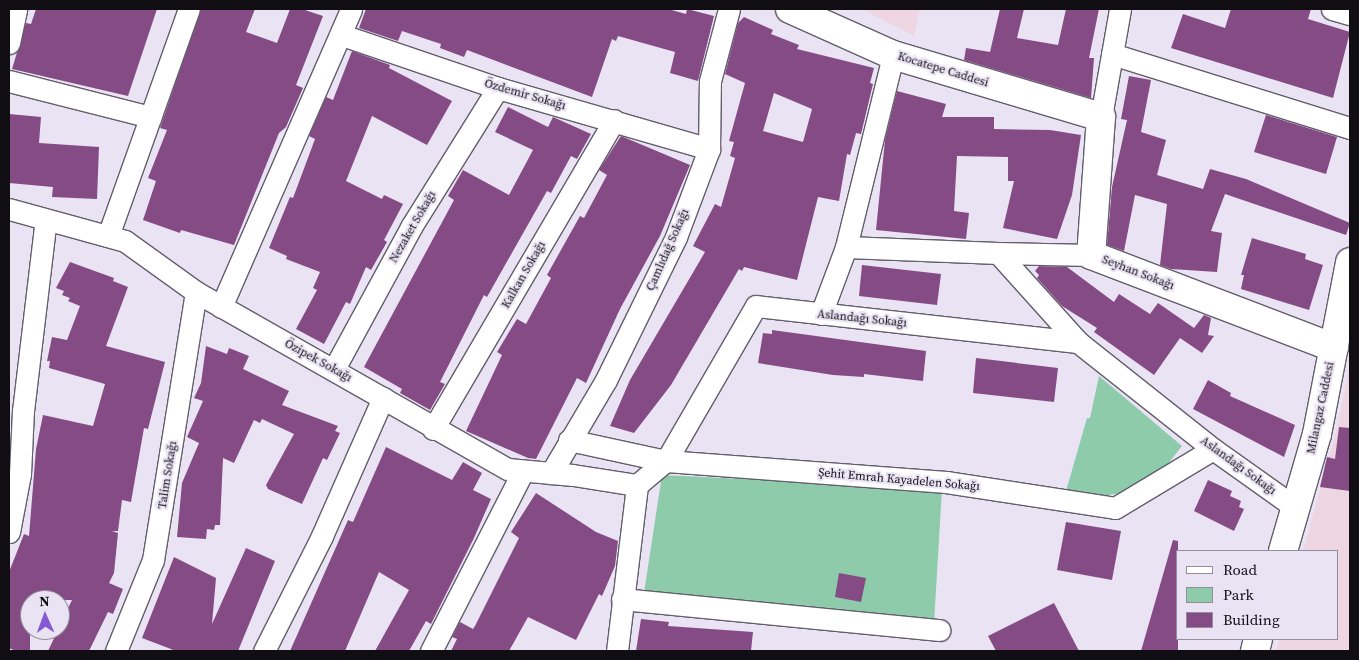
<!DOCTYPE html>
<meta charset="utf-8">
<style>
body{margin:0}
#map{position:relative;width:1359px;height:660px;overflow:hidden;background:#eae3f4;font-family:"Source Serif 4",serif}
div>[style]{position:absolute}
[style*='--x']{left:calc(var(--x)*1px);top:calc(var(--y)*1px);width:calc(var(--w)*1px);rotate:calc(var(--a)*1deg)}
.industrial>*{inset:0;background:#edd5e1}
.green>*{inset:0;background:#8dcbab}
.building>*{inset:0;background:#854b85}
.roads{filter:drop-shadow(1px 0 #635d6c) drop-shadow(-1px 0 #635d6c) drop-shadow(0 1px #635d6c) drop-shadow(0 -1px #635d6c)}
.street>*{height:21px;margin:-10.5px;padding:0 10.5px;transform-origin:10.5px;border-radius:10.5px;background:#fff}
.secondary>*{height:28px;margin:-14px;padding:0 14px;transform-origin:14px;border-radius:14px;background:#fff}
span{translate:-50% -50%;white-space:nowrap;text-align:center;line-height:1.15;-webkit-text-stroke:4px #eae3f4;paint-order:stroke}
.street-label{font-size:12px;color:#100e13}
.frame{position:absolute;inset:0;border:10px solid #100e13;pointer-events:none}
.legend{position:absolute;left:1176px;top:550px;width:162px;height:90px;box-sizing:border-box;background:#eae3f4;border:1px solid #938e9a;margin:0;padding:6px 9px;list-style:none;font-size:15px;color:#100e13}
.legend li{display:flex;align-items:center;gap:10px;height:25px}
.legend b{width:25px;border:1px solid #938e9a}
.north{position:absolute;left:20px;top:590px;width:50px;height:50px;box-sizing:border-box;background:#eae3f4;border:1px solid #938e9a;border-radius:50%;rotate:358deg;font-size:14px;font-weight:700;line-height:20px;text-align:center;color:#100e13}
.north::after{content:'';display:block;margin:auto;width:18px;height:22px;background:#8659d3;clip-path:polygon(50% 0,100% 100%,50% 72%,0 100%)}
</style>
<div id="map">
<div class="industrial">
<i style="clip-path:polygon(862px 9px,920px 9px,914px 36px)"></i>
<i style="clip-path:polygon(1350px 361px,1350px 651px,1276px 651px,1280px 639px,1338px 639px,1338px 551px,1303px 551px,1338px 424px)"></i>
</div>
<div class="green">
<i style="clip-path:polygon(1099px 376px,1182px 446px,1156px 479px,1128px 492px,1102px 496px,1066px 491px,1087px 418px,1090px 418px)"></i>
<i style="clip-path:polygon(662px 475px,942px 489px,934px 623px,644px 593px)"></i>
</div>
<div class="building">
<i style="clip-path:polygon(36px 9px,157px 9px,128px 96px,12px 69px,26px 23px,31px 24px)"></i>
<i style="clip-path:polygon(201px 9px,255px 9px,246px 32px,277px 43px,290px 9px,302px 9px,323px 16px,296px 85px,303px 88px,286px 127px,279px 133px,234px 245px,181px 230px,180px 233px,143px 220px,156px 181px,148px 178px,167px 130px,160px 128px)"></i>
<i style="clip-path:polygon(366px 9px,668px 9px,686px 14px,687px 9px,714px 16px,698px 81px,670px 73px,675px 52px,618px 36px,616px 41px,612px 39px,592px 97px,467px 50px,464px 57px,440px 48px,441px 44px,402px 31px,398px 41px,359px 28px)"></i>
<i style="clip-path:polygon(1000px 9px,1024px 9px,1017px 38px,1058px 45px,1066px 9px,1099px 9px,1089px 58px,1094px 58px,1091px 98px,964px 60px,966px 48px,990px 52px)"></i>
<i style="clip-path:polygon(1231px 9px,1311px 9px,1308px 19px,1350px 32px,1333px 98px,1171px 48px,1183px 14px,1225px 28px)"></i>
<i style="clip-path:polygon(evenodd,744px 17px,773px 30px,771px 34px,799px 45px,797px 49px,874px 68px,870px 83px,873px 84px,861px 134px,856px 133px,850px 155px,847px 154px,839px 201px,818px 197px,797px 280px,744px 267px,742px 271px,739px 269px,671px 385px,634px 433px,610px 426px,630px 380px,705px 252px,693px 246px,715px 204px,721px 207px,735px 158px,730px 156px,734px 142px,729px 141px,745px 83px,725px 74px,738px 23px,744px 17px,774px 93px,812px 109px,803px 142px,763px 131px,774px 93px)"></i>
<i style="clip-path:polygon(352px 51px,390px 65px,389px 68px,452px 101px,427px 145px,372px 116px,346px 181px,382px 199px,384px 195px,403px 204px,384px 240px,387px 242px,371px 270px,366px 267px,350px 304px,346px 302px,324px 344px,296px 329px,317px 290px,313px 288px,320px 272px,286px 259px,287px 256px,269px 248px,290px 197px,293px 198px,315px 139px,309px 136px,326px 97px,333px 100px)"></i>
<i style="clip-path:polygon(1129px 76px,1151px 80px,1141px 132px,1166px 140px,1157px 175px,1203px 189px,1210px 169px,1246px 179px,1350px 223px,1346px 235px,1225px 194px,1211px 231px,1222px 233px,1217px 272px,1171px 269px,1160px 265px,1167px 204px,1135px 195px,1124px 251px,1107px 245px,1112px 187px,1127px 120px,1121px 119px)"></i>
<i style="clip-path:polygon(897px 91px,946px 104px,942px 117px,994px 117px,994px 129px,1050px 130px,1081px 135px,1072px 195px,1057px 239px,1003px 228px,1014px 181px,1008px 181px,1008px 157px,957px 156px,954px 211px,969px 213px,966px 239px,876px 230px,885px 140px)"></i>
<i style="clip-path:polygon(508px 107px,548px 127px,553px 117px,591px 134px,577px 159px,571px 156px,551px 193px,547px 191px,487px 297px,484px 295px,440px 382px,445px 384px,430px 410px,400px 393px,402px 389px,364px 367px,454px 200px,448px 196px,463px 170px,509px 195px,533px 150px,495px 132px)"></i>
<i style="clip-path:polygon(9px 114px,41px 117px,39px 143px,99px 147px,97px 199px,52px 197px,53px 187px,9px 183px)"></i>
<i style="clip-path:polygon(1266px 115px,1337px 137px,1326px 174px,1254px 152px)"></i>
<i style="clip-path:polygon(621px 136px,690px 165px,660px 236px,620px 309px,586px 383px,577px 378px,536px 459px,528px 458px,466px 431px,502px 355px,497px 352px,517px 319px,526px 324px,551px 278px,547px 275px,580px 216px,584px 218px,607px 175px,599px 170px)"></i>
<i style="clip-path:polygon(1252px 238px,1306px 254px,1305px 259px,1323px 265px,1309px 310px,1241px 289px,1244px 275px,1241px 275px)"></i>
<i style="clip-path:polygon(70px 262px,114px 278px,113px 281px,128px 287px,106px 346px,165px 362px,148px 429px,144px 428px,131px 502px,122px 500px,118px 531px,112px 531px,118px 533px,114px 573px,109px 583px,123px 589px,113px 614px,108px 612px,89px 651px,48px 651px,72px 600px,30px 600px,30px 651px,16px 651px,9px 648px,9px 572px,24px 534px,29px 536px,36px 449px,43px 415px,93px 426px,105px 384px,49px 368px,50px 361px,47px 361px,52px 337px,67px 340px,80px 306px,68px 301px,70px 298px,62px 295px,64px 291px,56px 288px)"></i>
<i style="clip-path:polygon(862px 265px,941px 274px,937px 305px,859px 296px)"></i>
<i style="clip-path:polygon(1039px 266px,1067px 267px,1114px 302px,1119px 294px,1150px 314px,1158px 303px,1194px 328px,1204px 315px,1211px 318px,1208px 335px,1214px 336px,1202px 353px,1180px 338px,1154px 375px,1094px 332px,1097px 328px,1062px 306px,1037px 278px,1039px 275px,1035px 271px)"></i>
<i style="clip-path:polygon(772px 330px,926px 351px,923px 381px,864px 374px,864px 377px,833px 375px,758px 363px,763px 333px,772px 334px)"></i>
<i style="clip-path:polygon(206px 346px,227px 354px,229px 348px,249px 356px,243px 369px,289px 391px,282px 405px,338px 426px,335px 431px,340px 433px,327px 460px,323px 458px,302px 504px,268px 489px,266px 485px,294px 434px,262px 419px,260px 423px,254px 420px,234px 463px,223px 458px,220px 525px,215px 525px,214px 530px,207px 529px,206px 539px,177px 537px,182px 483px,199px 443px,187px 437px,203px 401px,194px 398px,201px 383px)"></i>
<i style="clip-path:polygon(976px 358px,1058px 368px,1054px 402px,973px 393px)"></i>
<i style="clip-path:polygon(1208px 380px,1231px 393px,1230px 396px,1295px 425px,1284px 457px,1193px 409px)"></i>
<i style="clip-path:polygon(1339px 427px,1350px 428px,1350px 491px,1320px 487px,1327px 457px,1335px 459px)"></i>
<i style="clip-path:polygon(386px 447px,452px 480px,463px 462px,482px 473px,473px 490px,491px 499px,474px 538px,431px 624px,426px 621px,409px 651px,375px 651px,409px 590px,379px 572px,345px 651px,290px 651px,348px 520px,353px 522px)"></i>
<i style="clip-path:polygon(1208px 480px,1232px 491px,1230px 496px,1241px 501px,1239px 507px,1244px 509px,1234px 531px,1194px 511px)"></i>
<i style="clip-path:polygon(536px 493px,596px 532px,618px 541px,615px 566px,602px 596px,599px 594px,576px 640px,528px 617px,509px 651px,451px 651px,457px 639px,452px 637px,460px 622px,473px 629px,475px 626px,519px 538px,511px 532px)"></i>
<i style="clip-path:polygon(1066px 522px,1121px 531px,1112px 580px,1057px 570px)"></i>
<i style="clip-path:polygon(1173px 540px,1178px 541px,1178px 651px,1141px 651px)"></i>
<i style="clip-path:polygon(246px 548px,275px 561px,238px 651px,176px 651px,142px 638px,174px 557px,216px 578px,212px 624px)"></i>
<i style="clip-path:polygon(839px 573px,866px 578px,861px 602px,835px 597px)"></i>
<i style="clip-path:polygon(1054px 603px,1079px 651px,996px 651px,988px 636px)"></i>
<i style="clip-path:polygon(641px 619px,669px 622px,668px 626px,753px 632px,751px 651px,636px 651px)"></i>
</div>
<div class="roads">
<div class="street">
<i style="--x:1332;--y:9;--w:19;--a:16"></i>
<i style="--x:342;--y:35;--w:165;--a:18.8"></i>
<i style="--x:498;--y:88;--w:220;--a:16.1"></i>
<i style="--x:9;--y:43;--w:35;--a:-78"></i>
<i style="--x:1112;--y:54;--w:249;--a:17.3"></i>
<i style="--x:9;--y:81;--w:146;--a:14.3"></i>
<i style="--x:1101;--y:117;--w:110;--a:-80"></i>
<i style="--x:9;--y:209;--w:120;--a:15.4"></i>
<i style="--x:125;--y:241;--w:87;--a:35.7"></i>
<i style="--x:196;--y:292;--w:359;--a:29.6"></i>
<i style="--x:508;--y:469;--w:65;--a:5.3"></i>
<i style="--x:573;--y:475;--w:65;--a:8.9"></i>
<i style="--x:108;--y:236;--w:241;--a:-70.4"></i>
<i style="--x:846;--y:247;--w:152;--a:2.3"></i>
<i style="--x:998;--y:253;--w:120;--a:48"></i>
<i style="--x:998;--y:253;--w:93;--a:1.2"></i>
<i style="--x:221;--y:307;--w:325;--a:-66.4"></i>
<i style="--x:821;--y:314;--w:72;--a:-69.5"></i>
<i style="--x:846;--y:247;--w:198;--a:-76.2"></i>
<i style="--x:334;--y:369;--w:162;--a:-61.5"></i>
<i style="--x:411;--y:227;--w:164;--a:-58"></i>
<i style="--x:433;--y:429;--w:358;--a:-59.6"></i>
<i style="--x:569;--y:440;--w:99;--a:12.2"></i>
<i style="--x:666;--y:461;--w:281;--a:4.3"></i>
<i style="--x:946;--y:482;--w:171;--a:8.7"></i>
<i style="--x:1115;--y:508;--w:114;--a:-31"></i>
<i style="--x:551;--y:473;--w:108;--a:-59.4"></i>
<i style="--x:606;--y:380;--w:159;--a:-63.9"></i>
<i style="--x:676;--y:237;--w:94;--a:-69.4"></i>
<i style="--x:709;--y:149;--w:68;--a:-89.2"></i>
<i style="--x:710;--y:81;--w:74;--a:-75.2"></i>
<i style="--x:9;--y:532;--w:59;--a:-79.3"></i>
<i style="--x:20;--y:474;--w:63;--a:-87.3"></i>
<i style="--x:23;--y:411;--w:193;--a:-83.2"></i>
<i style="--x:622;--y:599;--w:319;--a:5.6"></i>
<i style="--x:116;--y:651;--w:98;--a:-67.9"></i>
<i style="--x:153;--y:560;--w:271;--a:-80.9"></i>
<i style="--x:264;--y:651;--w:129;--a:-63.2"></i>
<i style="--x:322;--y:536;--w:151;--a:-66.2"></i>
<i style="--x:431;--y:651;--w:202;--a:-62.9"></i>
<i style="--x:617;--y:651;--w:167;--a:-83.1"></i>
<i style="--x:637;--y:485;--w:38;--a:-40"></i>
<i style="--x:666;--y:461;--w:179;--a:-59.9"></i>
<i style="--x:756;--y:306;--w:324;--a:6.4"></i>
<i style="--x:1078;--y:342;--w:172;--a:38.4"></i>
<i style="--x:1213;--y:449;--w:102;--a:35.4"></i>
</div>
<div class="secondary">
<i style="--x:790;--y:9;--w:113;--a:24.1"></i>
<i style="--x:893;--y:55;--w:217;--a:16.6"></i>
<i style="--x:1101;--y:117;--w:138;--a:94.1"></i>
<i style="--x:1091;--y:255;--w:260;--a:20.9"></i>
<i style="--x:1283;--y:551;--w:122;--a:-73.8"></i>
<i style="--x:1317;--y:434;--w:175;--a:-79.1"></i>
<i style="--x:1255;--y:651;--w:12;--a:-76"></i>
</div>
</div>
<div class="street-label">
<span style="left:943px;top:70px;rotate:17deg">Kocatepe Caddesi</span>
<span style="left:525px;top:95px;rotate:16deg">Özdemir Sokağı</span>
<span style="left:413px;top:227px;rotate:-60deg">Nezaket Sokağı</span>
<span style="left:668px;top:250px;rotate:-66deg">Çamlıdağ Sokağı</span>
<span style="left:1138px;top:273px;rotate:21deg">Seyhan Sokağı</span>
<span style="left:524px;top:275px;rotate:-60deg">Kalkan Sokağı</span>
<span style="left:862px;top:319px;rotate:6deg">Aslandağı Sokağı</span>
<span style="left:318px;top:361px;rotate:29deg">Özipek Sokağı</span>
<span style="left:1321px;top:408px;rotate:-78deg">Milangaz Caddesi</span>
<span style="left:1238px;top:466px;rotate:36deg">Aslandağı Sokağı</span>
<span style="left:168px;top:475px;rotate:-81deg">Talim Sokağı</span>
<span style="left:899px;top:480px;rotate:5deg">Şehit Emrah Kayadelen Sokağı</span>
</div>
<div class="frame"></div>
<ul class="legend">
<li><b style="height:6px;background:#fff"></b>Road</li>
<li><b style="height:14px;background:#8dcbab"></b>Park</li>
<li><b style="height:14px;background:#854b85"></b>Building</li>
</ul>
<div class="north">N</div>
</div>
